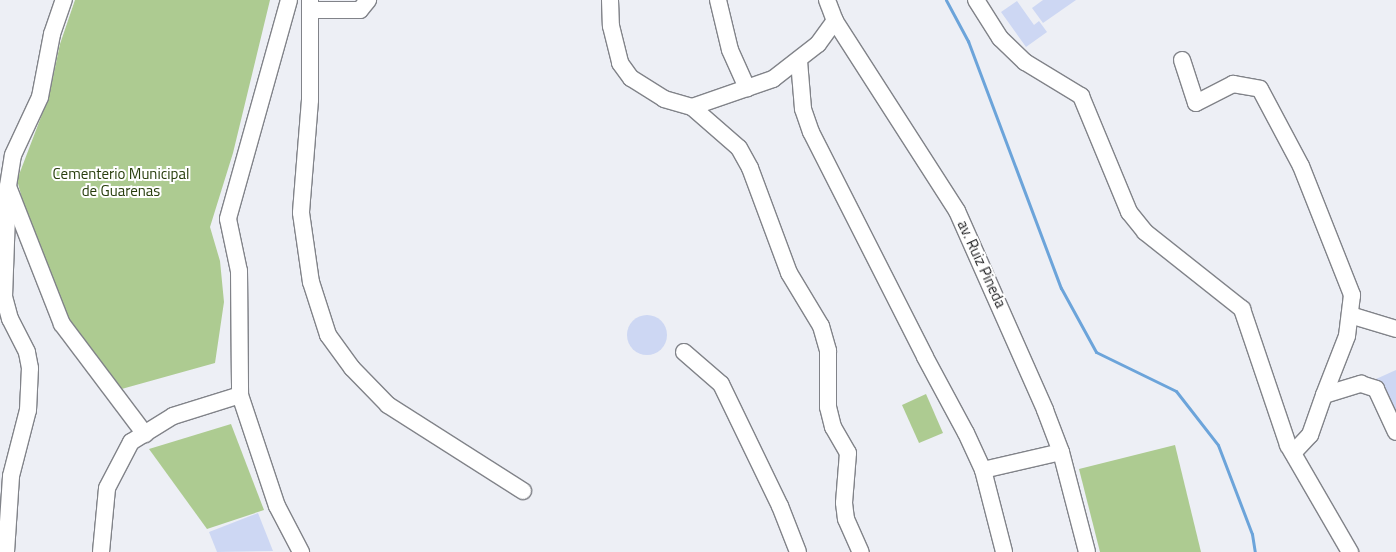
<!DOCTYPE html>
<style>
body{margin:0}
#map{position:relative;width:1396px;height:552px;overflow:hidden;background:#edeff5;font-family:"Titillium Web",sans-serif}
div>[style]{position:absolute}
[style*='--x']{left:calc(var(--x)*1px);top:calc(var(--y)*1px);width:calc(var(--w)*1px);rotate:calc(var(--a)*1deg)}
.green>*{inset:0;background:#adcb91}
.stream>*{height:3px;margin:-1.5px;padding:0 1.5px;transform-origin:1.5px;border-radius:1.5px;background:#6ca4da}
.building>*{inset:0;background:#cdd7f3}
.round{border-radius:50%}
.roads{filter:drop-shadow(1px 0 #818389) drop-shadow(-1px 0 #818389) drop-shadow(0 1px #818389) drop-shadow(0 -1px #818389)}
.minor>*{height:16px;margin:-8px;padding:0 8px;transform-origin:8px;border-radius:8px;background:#fff}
span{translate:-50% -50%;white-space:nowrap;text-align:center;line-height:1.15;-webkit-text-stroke:4px #fff;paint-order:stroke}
.park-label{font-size:15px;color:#273d0c}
.street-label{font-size:15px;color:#1e1f21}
</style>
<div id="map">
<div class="green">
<i style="clip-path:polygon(75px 0,270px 0,233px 153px,210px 227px,220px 261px,224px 302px,215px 363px,118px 390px,71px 329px,34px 242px,17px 180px,49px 96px,60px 44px)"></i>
<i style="clip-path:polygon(926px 394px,943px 433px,919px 443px,902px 405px)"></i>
<i style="clip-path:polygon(231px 424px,264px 510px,207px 529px,149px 449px)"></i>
<i style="clip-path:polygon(1175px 445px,1201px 552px,1100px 552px,1079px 469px)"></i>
</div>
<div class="stream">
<i style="--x:946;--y:0;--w:47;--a:61.8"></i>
<i style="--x:968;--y:41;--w:264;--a:69.4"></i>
<i style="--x:1061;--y:288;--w:73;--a:61.3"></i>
<i style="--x:1096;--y:352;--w:89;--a:26"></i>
<i style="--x:1176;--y:391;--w:68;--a:52.1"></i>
<i style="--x:1218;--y:445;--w:95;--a:69.1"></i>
<i style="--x:1252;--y:534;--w:18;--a:81"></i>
</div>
<div class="building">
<i style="clip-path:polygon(1043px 0,1076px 0,1043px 23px,1032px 8px)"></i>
<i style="clip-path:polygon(1017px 1px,1034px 25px,1039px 21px,1047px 32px,1026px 47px,1001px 12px)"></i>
<i class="round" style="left:627px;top:315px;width:40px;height:40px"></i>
<i style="clip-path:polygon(1396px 370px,1396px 423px,1376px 379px)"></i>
<i style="clip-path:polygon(258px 513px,273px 551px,217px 552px,209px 532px)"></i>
</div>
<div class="roads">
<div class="minor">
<i style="--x:289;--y:0;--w:227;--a:105.6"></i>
<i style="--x:228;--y:219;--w:53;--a:78.1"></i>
<i style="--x:239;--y:271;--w:124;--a:89.5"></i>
<i style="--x:240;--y:395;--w:117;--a:71.6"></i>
<i style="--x:277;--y:506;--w:52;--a:62.4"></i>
<i style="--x:310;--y:0;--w:100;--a:90"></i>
<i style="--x:310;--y:100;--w:113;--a:94.6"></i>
<i style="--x:301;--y:213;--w:70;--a:81.8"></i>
<i style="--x:311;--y:282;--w:56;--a:72.2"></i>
<i style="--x:328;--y:335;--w:41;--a:54"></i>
<i style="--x:352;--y:368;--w:52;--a:45.8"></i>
<i style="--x:388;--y:405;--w:160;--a:32.5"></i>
<i style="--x:610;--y:0;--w:26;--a:88"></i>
<i style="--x:611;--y:26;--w:38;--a:76"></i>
<i style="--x:620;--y:63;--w:19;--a:54"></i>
<i style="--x:631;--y:78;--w:39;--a:32"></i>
<i style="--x:664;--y:99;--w:29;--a:16"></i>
<i style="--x:692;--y:107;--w:86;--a:-19.1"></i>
<i style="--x:773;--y:79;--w:57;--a:-37.9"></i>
<i style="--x:818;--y:44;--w:29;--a:-54"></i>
<i style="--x:718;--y:0;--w:51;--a:76.5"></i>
<i style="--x:730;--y:50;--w:42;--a:65.9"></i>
<i style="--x:827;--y:0;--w:22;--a:69"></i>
<i style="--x:835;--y:21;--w:226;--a:57.3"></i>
<i style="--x:957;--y:211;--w:218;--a:66.1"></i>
<i style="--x:1045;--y:410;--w:45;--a:69.1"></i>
<i style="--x:1061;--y:452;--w:103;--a:75.4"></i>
<i style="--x:976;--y:0;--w:45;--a:57.7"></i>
<i style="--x:1000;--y:38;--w:35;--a:44"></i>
<i style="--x:1025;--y:62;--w:66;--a:31.3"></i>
<i style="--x:1081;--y:96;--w:126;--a:67.5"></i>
<i style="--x:1129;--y:212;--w:26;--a:51"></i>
<i style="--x:1145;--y:232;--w:124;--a:38.4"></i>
<i style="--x:1242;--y:309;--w:144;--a:71.3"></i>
<i style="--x:1288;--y:445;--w:124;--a:59.9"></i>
<i style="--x:310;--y:10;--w:50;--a:0"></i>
<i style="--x:360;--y:10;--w:13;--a:-51"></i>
<i style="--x:1182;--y:60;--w:45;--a:72"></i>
<i style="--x:1196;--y:103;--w:42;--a:-27.2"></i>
<i style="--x:1233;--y:84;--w:27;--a:10"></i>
<i style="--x:1260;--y:89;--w:87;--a:62"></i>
<i style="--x:1301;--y:166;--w:139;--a:68.4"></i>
<i style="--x:1352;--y:295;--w:41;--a:97"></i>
<i style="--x:1347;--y:336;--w:63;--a:111.3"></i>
<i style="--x:799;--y:61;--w:48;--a:85.2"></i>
<i style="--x:803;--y:109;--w:24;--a:71"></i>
<i style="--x:811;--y:132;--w:252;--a:63.1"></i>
<i style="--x:925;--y:357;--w:86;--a:61.7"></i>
<i style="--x:966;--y:433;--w:41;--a:65.3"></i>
<i style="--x:983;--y:470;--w:85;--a:75.6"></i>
<i style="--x:692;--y:107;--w:62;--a:41.1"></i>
<i style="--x:739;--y:148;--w:23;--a:61"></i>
<i style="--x:750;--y:168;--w:112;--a:69.6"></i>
<i style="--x:789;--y:273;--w:62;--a:58.9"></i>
<i style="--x:821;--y:326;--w:26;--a:74"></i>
<i style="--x:828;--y:351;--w:56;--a:90"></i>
<i style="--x:828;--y:407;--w:21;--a:76"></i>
<i style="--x:833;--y:427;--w:30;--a:60"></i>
<i style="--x:848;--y:453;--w:50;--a:94.6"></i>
<i style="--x:844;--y:503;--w:16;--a:83"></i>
<i style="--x:846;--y:519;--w:36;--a:66"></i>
<i style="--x:9;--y:189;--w:145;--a:68.6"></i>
<i style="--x:62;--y:324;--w:138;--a:53"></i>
<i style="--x:1350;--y:315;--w:48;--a:16.9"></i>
<i style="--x:684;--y:352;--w:49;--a:40.9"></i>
<i style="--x:721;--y:384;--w:136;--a:64.2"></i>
<i style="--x:780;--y:506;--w:49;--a:68.6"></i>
<i style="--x:1293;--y:453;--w:25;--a:-47"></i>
<i style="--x:1310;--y:435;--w:42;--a:-70.7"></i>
<i style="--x:1324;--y:395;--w:39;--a:-17"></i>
<i style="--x:1361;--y:384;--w:16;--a:18"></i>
<i style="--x:1376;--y:389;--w:47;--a:65.1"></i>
<i style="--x:983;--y:470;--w:80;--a:-13"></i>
<i style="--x:6;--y:552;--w:76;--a:-86.2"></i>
<i style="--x:11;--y:476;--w:68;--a:-75.6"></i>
<i style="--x:28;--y:410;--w:42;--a:-87.3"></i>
<i style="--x:30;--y:368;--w:16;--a:-101"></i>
<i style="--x:27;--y:352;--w:37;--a:-117"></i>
<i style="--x:10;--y:319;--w:23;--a:-105"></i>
<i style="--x:4;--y:297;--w:111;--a:-87.9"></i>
<i style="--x:8;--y:186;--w:31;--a:-81"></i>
<i style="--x:13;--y:155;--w:64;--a:-65"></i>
<i style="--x:40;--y:97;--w:64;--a:-79.2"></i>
<i style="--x:52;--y:34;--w:36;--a:-71"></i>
<i style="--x:101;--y:552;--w:64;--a:-84.6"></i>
<i style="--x:107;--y:488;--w:52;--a:-62.4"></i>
<i style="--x:131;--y:442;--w:49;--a:-31.8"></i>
<i style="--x:173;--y:416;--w:70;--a:-17.4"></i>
</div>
</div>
<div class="park-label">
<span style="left:121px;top:182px">Cementerio Municipal<br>de Guarenas</span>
</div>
<div class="street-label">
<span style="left:982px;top:264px;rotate:65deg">av. Ruiz Pineda</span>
</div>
</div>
